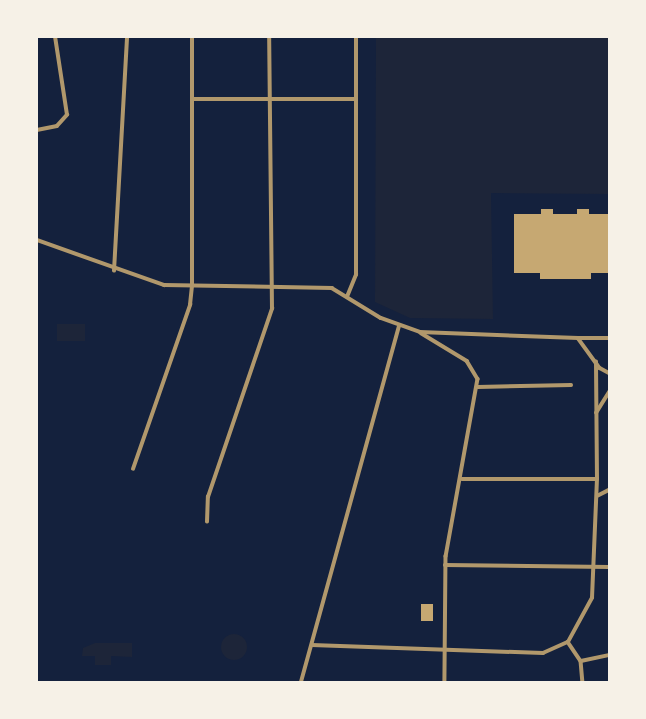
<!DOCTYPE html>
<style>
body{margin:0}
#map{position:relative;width:646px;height:719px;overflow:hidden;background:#14213d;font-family:"Roboto Condensed",sans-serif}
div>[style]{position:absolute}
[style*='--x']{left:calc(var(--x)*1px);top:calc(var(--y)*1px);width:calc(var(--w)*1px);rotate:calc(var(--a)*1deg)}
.green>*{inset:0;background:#1d2539}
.round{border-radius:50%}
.building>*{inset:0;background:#c6a872}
.minor>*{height:3.5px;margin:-1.75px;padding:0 1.75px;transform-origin:1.75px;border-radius:1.75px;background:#b1986c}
.tertiary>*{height:3.5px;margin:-1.75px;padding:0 1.75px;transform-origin:1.75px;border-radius:1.75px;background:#b1986c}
span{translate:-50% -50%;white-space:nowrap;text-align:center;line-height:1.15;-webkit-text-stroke:6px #f6f1e7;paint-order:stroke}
.frame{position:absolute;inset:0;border:38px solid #f6f1e7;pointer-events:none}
</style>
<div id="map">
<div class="green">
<i style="clip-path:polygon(376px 37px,609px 37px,609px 194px,491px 193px,493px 319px,410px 318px,375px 302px)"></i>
<i style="clip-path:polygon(57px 324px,85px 324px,85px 341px,57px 341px)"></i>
<i class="round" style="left:221px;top:634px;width:26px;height:26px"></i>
<i style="clip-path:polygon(95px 643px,132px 643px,132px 657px,111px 656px,111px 665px,95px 665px,95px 656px,82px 656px,83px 648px)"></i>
</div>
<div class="building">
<i style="clip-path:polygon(541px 209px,553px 209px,553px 214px,577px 214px,577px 209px,589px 209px,589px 214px,609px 214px,609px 273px,591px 273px,591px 279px,540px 279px,540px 273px,514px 273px,514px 214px,541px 214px)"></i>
<i style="clip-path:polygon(421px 604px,433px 604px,433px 621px,421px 621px)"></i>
</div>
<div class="minor">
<i style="--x:192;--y:99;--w:163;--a:0"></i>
<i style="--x:37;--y:130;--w:20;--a:-11"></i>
<i style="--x:57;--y:126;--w:15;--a:-48"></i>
<i style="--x:67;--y:115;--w:79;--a:-98.7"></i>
<i style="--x:114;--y:271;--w:234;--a:-86.8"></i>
<i style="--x:347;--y:297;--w:24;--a:-68"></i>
<i style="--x:356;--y:275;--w:238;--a:-90"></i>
<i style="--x:421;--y:333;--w:54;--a:31.3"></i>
<i style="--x:467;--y:361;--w:21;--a:59"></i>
<i style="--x:478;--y:379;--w:180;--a:100.2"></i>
<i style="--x:446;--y:556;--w:126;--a:90.5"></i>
<i style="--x:578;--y:338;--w:31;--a:0"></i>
<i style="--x:478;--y:387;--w:93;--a:-1.2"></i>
<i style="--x:596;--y:413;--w:25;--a:-58"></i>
<i style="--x:133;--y:469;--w:174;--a:-70.8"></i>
<i style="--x:190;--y:305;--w:19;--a:-84"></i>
<i style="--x:462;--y:479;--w:135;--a:0"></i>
<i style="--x:597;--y:496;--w:13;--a:-27"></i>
<i style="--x:207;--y:522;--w:25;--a:-88"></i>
<i style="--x:208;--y:497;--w:199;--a:-71.2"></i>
<i style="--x:272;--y:309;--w:272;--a:-90.6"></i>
<i style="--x:445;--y:565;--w:164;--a:0.7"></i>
<i style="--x:568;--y:642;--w:23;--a:56"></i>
<i style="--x:581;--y:661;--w:21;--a:85"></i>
<i style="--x:312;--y:645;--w:231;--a:2"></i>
<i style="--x:543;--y:653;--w:27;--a:-24"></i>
<i style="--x:568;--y:642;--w:50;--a:-61.4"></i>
<i style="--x:592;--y:598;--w:119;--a:-87.6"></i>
<i style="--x:597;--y:479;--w:117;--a:-90.5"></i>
<i style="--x:581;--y:661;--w:29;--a:-12"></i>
<i style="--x:301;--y:682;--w:369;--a:-74.6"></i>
</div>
<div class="tertiary">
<i style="--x:37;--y:240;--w:135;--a:19.5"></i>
<i style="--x:164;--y:285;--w:168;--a:1"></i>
<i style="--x:332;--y:288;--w:57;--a:31.5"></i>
<i style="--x:381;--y:318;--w:41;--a:19.7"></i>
<i style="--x:420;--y:332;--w:158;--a:2.2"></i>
<i style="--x:578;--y:338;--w:37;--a:54"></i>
<i style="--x:600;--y:368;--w:10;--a:29"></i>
<i style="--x:192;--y:286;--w:249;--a:-90"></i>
</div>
<div class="frame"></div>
</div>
